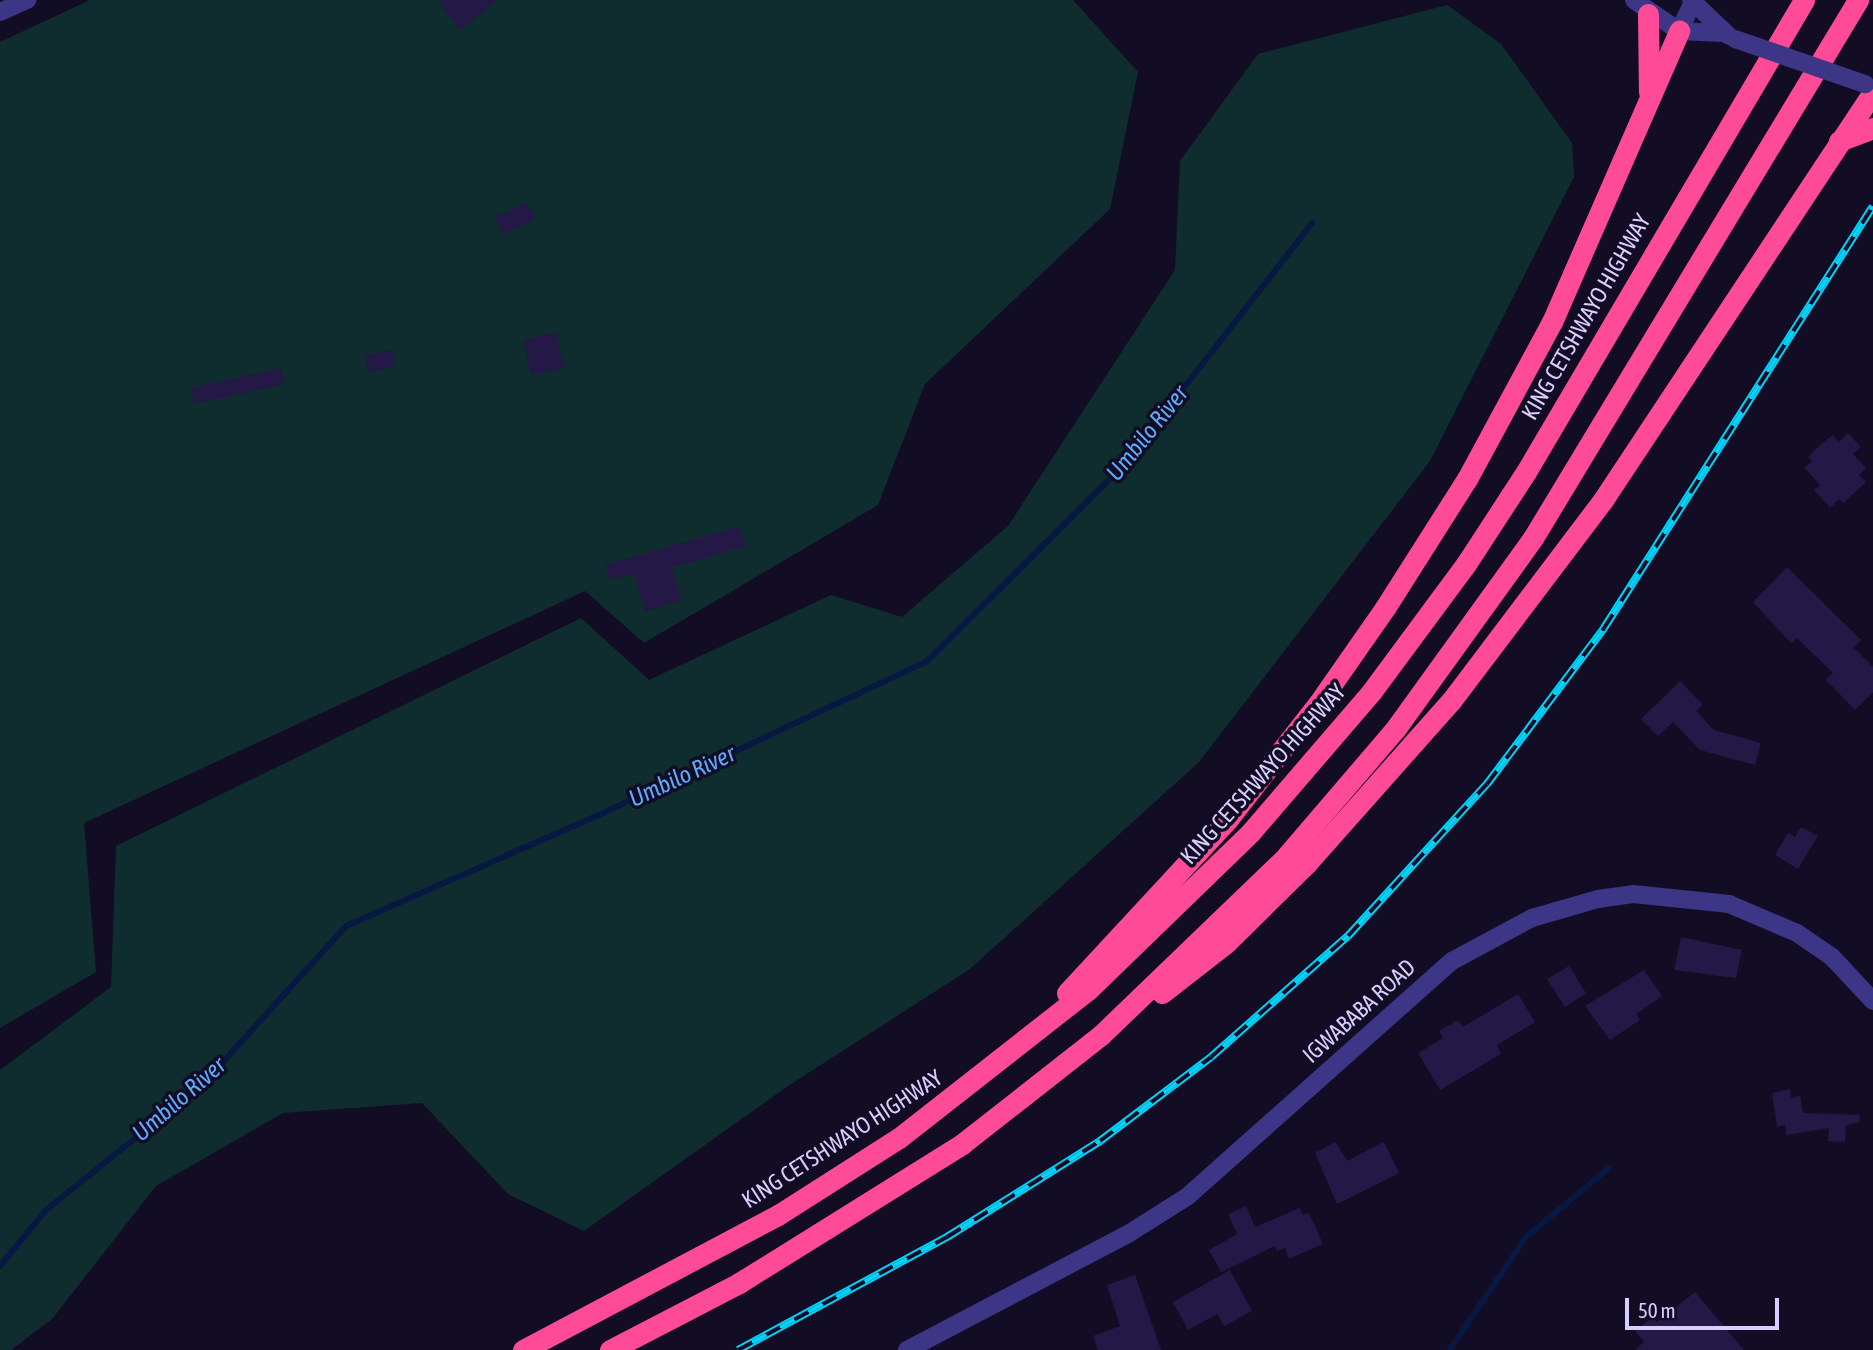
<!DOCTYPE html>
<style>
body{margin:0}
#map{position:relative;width:1873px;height:1350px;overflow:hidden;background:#120d24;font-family:"Asap Condensed",sans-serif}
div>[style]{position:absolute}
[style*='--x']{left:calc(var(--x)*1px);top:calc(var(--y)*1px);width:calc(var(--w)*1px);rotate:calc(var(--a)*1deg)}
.green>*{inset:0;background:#0f2d2e}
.stream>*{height:6px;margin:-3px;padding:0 3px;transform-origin:3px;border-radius:3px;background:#071943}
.building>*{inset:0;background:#241846}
.minor>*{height:18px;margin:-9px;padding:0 9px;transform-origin:9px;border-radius:9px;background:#3d3585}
.tertiary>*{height:18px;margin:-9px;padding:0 9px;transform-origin:9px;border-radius:9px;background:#3d3585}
.motorway>*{height:21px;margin:-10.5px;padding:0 10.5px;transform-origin:10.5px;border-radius:10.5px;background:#ff4a97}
.rail>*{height:8px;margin-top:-4px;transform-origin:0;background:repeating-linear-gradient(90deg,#120d24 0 16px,#00d3fa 0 32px);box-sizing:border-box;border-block:2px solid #00d3fa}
.minor-bridge>*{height:18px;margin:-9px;padding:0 9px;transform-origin:9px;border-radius:9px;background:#3d3585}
span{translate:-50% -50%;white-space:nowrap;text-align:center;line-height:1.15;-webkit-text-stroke:7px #120d24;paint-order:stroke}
.street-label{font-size:23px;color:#d7cfff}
.water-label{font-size:24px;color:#5dabff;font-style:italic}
.scale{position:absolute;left:1625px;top:1298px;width:154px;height:32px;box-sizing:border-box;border:4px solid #d7cfff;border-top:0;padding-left:9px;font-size:21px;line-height:24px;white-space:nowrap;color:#d7cfff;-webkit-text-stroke:5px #120d24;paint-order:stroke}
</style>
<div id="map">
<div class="green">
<i style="clip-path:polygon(90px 0,1073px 0,1138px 72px,1110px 209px,925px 384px,878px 505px,644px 643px,585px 591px,84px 823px,96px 972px,0 1028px,0 42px)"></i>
<i style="clip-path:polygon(1447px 5px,1501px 44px,1572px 143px,1574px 177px,1430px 461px,1199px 762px,970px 969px,788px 1086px,584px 1231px,508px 1194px,422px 1103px,283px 1113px,156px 1186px,52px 1319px,11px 1350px,0 1350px,0 1070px,111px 987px,116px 846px,581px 618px,649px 680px,831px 595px,902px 617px,1008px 526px,1175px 270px,1180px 161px,1258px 54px)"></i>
</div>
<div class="stream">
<i style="--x:0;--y:1266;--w:72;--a:-50.6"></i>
<i style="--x:46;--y:1210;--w:204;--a:-38.8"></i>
<i style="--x:205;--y:1082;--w:210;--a:-47.9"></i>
<i style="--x:346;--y:926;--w:276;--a:-23.7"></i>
<i style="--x:599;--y:815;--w:361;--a:-25.1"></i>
<i style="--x:926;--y:662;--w:278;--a:-44.9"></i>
<i style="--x:1123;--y:466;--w:308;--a:-52.1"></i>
<i style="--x:1450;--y:1350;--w:136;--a:-56.1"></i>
<i style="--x:1526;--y:1237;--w:107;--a:-39.7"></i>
</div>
<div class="building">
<i style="clip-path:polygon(438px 0,499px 0,459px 30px)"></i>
<i style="clip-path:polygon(526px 202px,535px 219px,504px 235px,495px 218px)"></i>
<i style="clip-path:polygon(556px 333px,564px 368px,531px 375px,523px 340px)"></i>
<i style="clip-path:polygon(392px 350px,395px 367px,368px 372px,365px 355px)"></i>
<i style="clip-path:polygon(281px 368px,284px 384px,195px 404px,191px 388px)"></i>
<i style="clip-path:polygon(1848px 433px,1861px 447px,1853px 454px,1866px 468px,1859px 475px,1866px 482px,1843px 503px,1839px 499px,1830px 508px,1814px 490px,1820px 485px,1804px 468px,1812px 461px,1808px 457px,1820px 445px,1833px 435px,1839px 442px)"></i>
<i style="clip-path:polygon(740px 526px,745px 547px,672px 567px,682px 600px,645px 612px,634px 573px,610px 580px,605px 565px)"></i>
<i style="clip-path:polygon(1787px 567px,1861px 640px,1854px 648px,1873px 667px,1873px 692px,1855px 710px,1826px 680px,1833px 673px,1797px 638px,1791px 643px,1753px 602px)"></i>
<i style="clip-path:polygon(1680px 681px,1703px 705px,1696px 711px,1714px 730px,1761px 743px,1755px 765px,1700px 750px,1673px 722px,1658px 736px,1641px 719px)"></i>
<i style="clip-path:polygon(1801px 827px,1818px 836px,1798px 869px,1775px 855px,1788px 833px,1795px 837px)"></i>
<i style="clip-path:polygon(1681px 937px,1742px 950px,1736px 978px,1674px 970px)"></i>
<i style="clip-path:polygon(1569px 966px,1586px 993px,1565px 1007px,1547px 979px)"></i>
<i style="clip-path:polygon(1644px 970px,1662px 996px,1636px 1014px,1640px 1020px,1610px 1040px,1585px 1006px)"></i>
<i style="clip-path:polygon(1518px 994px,1535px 1022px,1497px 1045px,1501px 1054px,1440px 1090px,1418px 1053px,1443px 1038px,1439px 1031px,1458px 1020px,1463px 1027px)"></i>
<i style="clip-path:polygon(1790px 1089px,1791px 1098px,1800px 1096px,1803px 1113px,1859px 1115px,1860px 1122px,1846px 1125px,1845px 1142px,1828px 1141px,1829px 1128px,1786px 1135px,1785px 1125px,1777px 1127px,1772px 1093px)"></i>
<i style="clip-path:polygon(1336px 1142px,1347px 1161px,1384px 1142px,1399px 1173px,1337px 1204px,1315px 1153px)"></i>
<i style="clip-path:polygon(1246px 1206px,1255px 1227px,1300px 1208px,1303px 1215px,1309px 1213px,1323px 1244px,1289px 1259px,1285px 1248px,1277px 1251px,1275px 1246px,1221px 1272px,1209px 1250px,1237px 1234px,1228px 1214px)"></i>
<i style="clip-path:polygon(1230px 1270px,1252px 1311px,1224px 1326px,1217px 1314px,1188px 1330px,1173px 1302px)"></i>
<i style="clip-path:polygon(1135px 1275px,1161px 1350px,1098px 1350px,1093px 1336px,1120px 1326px,1107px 1285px)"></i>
<i style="clip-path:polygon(1695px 1292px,1744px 1350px,1635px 1350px,1644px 1342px,1635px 1331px,1653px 1317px,1657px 1322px)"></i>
</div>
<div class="minor">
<i style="--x:1634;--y:0;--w:55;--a:34.6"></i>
<i style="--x:1679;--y:31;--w:44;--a:2.6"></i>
<i style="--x:1691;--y:0;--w:52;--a:43.5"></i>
<i style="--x:0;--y:12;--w:30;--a:-24"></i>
<i style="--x:907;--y:1350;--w:250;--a:-27.7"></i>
<i style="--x:1128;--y:1234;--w:71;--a:-32.3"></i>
<i style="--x:1188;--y:1196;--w:353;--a:-41.7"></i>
<i style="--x:1452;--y:961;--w:91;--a:-28.3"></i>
<i style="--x:1532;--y:918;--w:69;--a:-16.1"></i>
<i style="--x:1598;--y:899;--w:35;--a:-8"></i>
<i style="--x:1633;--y:894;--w:97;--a:5.9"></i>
<i style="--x:1729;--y:904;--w:74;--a:23.1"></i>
<i style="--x:1797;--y:933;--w:42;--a:34.4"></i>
<i style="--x:1832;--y:957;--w:60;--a:47"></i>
</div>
<div class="tertiary">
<i style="--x:1679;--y:31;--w:34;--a:-64"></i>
</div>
<div class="motorway">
<i style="--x:1648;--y:14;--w:78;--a:89.3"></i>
<i style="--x:1839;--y:141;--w:36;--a:-21"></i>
<i style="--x:1067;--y:993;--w:237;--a:-47.2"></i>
<i style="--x:1228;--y:819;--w:146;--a:-52"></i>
<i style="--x:1318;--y:704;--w:117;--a:-55.1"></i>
<i style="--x:1385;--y:608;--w:153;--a:-57.6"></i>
<i style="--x:1467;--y:479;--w:179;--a:-61.6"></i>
<i style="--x:1552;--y:322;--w:318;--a:-66.4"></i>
<i style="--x:1162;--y:993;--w:81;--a:-38"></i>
<i style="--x:1226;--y:943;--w:114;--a:-44.6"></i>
<i style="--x:1307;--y:863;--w:217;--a:-48.4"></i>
<i style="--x:1451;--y:701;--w:252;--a:-52.9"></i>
<i style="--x:1603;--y:500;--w:489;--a:-56.5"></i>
<i style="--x:523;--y:1350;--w:289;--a:-27.9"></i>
<i style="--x:778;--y:1215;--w:143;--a:-32.5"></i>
<i style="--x:899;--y:1138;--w:240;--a:-38.1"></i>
<i style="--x:1088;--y:990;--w:226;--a:-44.1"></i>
<i style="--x:1250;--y:833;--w:187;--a:-49.3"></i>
<i style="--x:1372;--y:691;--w:158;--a:-53.5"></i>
<i style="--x:1466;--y:564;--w:110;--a:-56.9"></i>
<i style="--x:1526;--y:472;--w:548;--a:-59.5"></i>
<i style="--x:610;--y:1350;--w:145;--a:-27.4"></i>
<i style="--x:739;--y:1283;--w:263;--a:-31.9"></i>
<i style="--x:962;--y:1144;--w:177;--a:-38.1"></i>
<i style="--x:1101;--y:1035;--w:252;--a:-43.9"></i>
<i style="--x:1283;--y:860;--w:174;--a:-49.4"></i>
<i style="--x:1396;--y:728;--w:234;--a:-54.2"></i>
<i style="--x:1533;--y:538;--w:629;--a:-58.86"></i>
</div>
<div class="rail">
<i style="--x:738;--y:1350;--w:238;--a:-28.4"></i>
<i style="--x:947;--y:1237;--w:181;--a:-32.1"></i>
<i style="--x:1100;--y:1141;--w:139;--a:-37.1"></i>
<i style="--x:1211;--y:1057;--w:183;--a:-41.5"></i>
<i style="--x:1348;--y:936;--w:206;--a:-47.6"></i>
<i style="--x:1487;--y:784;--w:195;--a:-53.1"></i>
<i style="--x:1604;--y:628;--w:500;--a:-57.48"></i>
</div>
<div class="minor-bridge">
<i style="--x:1735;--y:39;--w:138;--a:19.1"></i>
</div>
<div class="street-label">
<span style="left:1586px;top:317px;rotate:-60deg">KING CETSHWAYO HIGHWAY</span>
<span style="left:1263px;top:774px;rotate:-48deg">KING CETSHWAYO HIGHWAY</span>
<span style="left:1359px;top:1011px;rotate:-42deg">IGWABABA ROAD</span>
<span style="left:842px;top:1139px;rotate:-33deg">KING CETSHWAYO HIGHWAY</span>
</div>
<div class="water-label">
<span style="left:1147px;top:433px;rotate:-51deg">Umbilo River</span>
<span style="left:682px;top:776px;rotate:-25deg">Umbilo River</span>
<span style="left:179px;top:1099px;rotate:-41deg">Umbilo River</span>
</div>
<div class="scale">50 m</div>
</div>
